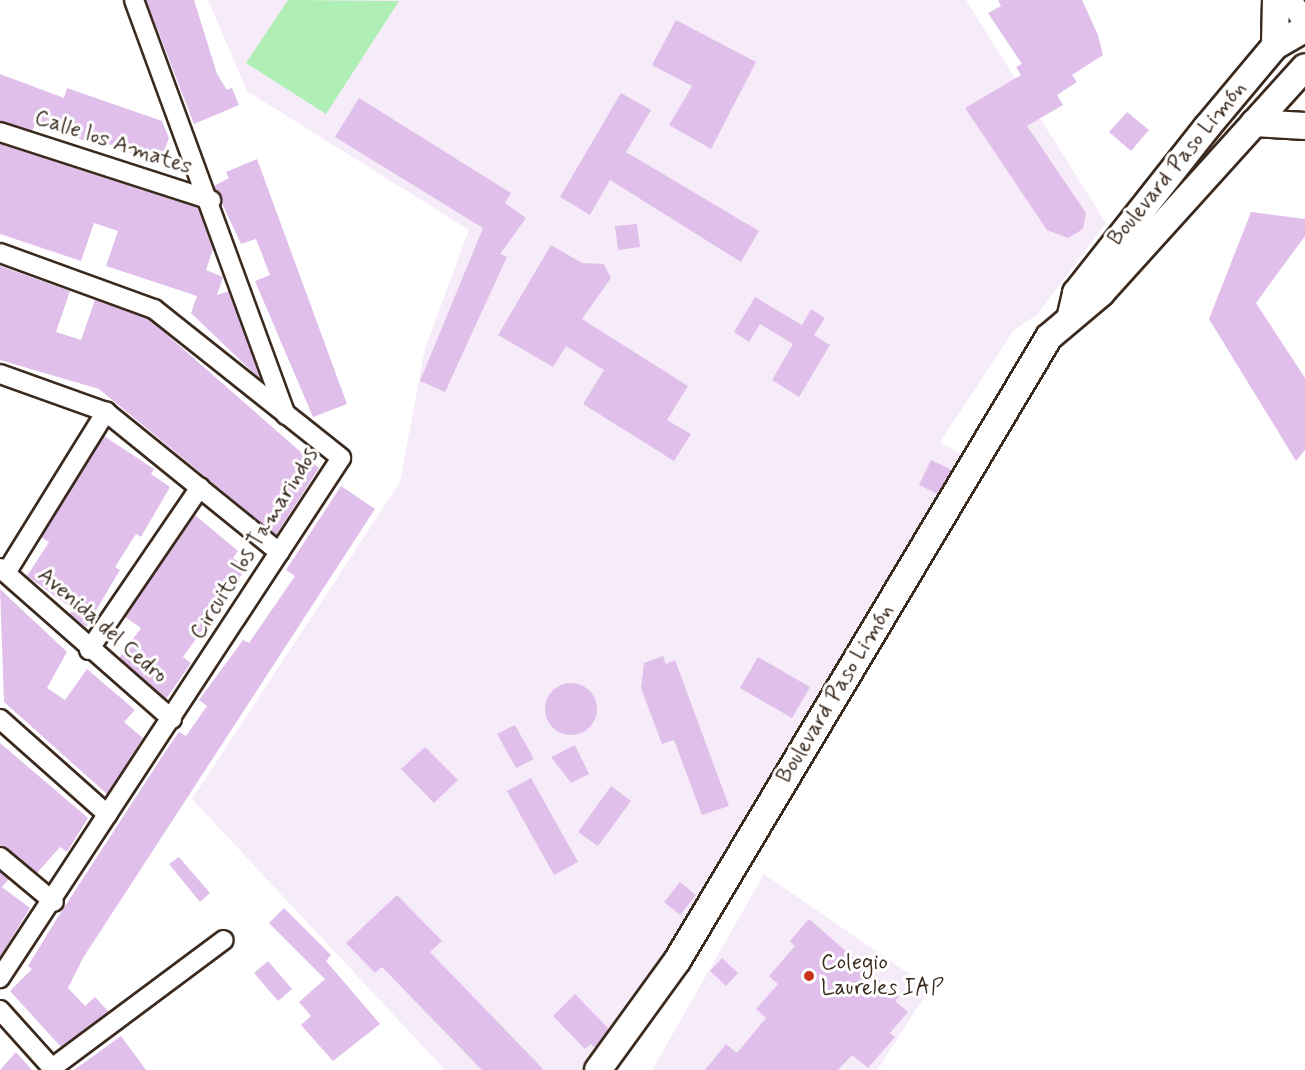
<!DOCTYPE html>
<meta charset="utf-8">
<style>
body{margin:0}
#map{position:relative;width:1305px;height:1070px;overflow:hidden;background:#fff;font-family:Mynerve,sans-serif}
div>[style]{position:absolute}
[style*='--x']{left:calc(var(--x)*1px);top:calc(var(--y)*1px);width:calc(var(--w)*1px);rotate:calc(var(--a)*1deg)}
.built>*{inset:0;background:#f6ecf9}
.green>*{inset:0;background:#afefb6}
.building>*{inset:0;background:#e1bfeb}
.round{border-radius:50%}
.roads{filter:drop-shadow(2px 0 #3b2a1e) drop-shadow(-2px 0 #3b2a1e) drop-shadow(0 2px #3b2a1e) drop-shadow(0 -2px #3b2a1e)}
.minor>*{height:18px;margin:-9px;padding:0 9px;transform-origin:9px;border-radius:9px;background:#fff}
.tertiary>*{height:22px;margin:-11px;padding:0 11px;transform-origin:11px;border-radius:11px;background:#fff}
.secondary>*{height:26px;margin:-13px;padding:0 13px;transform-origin:13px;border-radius:13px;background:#fff}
.dots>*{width:16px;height:16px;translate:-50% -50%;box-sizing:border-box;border:3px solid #fff;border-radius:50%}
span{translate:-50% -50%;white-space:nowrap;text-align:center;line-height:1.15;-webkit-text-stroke:6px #fff;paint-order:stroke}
.street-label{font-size:22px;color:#3b2a1e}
.poi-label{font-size:22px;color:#3b2a1e}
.left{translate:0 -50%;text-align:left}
</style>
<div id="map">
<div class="built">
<i style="clip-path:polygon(208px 0,966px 0,1106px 223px,1037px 315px,1014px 330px,940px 442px,966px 457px,606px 1049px,582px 1070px,445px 1070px,192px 799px,400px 482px,425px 348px,469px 230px,247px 91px)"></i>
<i style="clip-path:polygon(764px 874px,930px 988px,877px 1070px,652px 1070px)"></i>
</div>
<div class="green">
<i style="clip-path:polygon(288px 0,399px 1px,326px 114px,246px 63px)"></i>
</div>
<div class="building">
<i style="clip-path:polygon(146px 0,194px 0,217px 74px,227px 90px,232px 88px,239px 105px,194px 124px)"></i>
<i style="clip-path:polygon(998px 0,1082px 0,1098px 35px,1103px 55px,1072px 75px,1077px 82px,1057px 95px,1063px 105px,1027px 126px,1086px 213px,1083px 229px,1068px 238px,1047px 230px,965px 108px,1021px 75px,1016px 67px,1022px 64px,988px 13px,1001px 6px)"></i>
<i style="clip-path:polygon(676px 20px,756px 62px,711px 149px,669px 125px,692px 86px,652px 65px)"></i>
<i style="clip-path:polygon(0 74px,64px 98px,67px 88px,162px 121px,169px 138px,159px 164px,90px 137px,88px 142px,36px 122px,32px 131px,0 121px)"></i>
<i style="clip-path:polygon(621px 93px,651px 110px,626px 152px,759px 231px,741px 262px,610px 180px,590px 215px,560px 197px)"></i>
<i style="clip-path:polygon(359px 98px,511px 193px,505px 203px,526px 218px,500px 254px,507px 257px,445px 392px,420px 381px,483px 228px,335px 137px)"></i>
<i style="clip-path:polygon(1127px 112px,1149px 130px,1131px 151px,1109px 132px)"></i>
<i style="clip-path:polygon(0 144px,198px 208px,213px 249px,206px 270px,223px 277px,217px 295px,229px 291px,261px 380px,191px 313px,197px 296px,106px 266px,118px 231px,94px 223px,81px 261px,0 234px)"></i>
<i style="clip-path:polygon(257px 159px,347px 404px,313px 417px,255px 281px,270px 275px,256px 239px,241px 244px,214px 186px,229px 178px,226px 172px)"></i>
<i style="clip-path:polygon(1251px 212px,1305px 219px,1305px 236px,1256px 303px,1305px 378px,1305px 450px,1296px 461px,1209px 319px)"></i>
<i style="clip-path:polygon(637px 224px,640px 247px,618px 250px,615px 226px)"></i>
<i style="clip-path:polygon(551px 245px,582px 263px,604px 264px,611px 278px,582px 319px,688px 386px,667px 420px,691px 434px,674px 461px,583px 404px,604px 370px,566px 346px,553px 367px,498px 335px)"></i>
<i style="clip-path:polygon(0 266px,70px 291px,56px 332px,81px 340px,95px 300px,149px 319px,319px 468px,276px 535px,99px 389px,0 360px)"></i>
<i style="clip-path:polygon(755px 297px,802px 325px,811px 309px,825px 318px,814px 335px,830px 345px,799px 397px,772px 380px,793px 344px,760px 324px,749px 342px,734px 332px)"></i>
<i style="clip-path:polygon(104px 436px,154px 469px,151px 474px,170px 487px,141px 537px,136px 534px,115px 567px,120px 570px,86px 627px,70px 614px,73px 609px,27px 576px,49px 542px,41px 537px)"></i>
<i style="clip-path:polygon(931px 460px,952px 470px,938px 494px,919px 485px)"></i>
<i style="clip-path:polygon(341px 486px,375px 509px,83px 958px,68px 988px,85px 1006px,95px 997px,109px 1012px,61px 1047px,10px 991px,32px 969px,28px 966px,56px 920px,169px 746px,179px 732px,186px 736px,207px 706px,199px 700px,243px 640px,249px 643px,295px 576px,286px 570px)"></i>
<i style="clip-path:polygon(195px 515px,238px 551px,233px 558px,247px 567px,183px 657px,191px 663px,166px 699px,119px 658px,141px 628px,125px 617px)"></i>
<i style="clip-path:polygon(0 589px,67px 652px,47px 688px,65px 700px,87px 669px,135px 710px,124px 722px,143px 738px,107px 794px,4px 702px)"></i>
<i style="clip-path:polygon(663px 656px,666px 664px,675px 660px,729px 806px,702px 815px,674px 740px,662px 744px,641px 688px,644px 663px)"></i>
<i style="clip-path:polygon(758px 657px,810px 687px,792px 718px,740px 688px)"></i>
<i class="round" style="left:545px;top:683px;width:52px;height:52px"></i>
<i style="clip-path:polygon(515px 725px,534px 759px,516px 768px,497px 734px)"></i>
<i style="clip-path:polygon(0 743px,88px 818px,67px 852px,60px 847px,37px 873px,0 846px)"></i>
<i style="clip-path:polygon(575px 745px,589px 774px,571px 783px,551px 757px)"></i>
<i style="clip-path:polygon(425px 747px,458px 780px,434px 803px,401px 769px)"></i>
<i style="clip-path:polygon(531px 778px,578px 862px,554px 875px,507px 791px)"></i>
<i style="clip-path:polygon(611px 786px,631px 801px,598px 846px,578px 832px)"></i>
<i style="clip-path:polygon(179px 857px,210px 893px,200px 902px,169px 864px)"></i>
<i style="clip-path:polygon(0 872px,9px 879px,2px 887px,30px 908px,0 957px)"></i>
<i style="clip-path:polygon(680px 882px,696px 895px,680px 915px,664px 902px)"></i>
<i style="clip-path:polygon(397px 895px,442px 941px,430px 952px,544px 1070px,482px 1070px,382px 967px,375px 973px,346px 943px)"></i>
<i style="clip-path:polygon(284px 908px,331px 955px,326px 961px,380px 1024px,333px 1061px,301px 1025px,311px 1016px,299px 1002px,325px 979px,269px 923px)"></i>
<i style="clip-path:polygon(809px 919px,899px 997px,895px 1001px,908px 1012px,890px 1033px,895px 1037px,868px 1068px,852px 1055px,838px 1070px,705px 1070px,726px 1044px,737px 1053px,766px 1018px,756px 1009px,778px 984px,769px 976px,795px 946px,790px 941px)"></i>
<i style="clip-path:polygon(722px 958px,738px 973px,726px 986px,710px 971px)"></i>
<i style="clip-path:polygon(268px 961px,292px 989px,278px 1001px,254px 973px)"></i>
<i style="clip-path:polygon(575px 994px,609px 1029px,595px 1048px,591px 1044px,585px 1049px,553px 1016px)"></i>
<i style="clip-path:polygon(121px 1036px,146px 1070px,74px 1070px)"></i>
<i style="clip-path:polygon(16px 1052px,32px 1070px,0 1070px)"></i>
</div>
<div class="roads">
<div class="minor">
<i style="--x:134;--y:0;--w:442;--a:69.9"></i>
<i style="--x:0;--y:132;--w:222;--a:17.9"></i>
<i style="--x:0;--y:253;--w:164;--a:20"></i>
<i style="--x:154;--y:309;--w:239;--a:38.5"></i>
<i style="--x:341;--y:458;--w:622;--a:123.26"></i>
<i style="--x:0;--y:374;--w:113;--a:19.7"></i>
<i style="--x:106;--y:412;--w:223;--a:39"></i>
<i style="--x:0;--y:568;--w:229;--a:41.3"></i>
<i style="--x:6;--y:573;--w:190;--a:-58.2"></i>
<i style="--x:89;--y:650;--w:197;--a:-55.7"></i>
<i style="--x:0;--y:719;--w:144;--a:41.6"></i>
<i style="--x:0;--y:857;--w:70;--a:39.8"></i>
<i style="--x:0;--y:1010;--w:81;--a:48"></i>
<i style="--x:52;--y:1068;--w:214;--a:-36.7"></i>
</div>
<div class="tertiary">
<i style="--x:1290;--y:0;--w:27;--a:56"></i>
</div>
<div class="secondary">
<i style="--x:1275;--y:46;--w:46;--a:-88.8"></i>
<i style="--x:1254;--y:123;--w:51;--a:3.4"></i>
<i style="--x:1071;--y:315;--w:23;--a:-77"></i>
<i style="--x:1076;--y:293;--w:213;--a:-51.7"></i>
<i style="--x:1208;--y:126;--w:104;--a:-50.1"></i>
<i style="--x:1275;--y:46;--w:34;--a:-30"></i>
<i style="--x:598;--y:1070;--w:135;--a:-54.1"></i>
<i style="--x:677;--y:961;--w:726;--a:-59.2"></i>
<i style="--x:1049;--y:337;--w:68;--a:-40.2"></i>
<i style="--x:1101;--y:293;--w:304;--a:-47.9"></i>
</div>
</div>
<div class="dots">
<i style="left:809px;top:976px;background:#c8321e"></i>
</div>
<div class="street-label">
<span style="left:113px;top:143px;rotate:18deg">Calle los Amates</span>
<span style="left:1178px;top:164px;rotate:-51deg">Boulevard Paso Limón</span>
<span style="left:255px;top:544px;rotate:-58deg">Circuito los Tamarindos</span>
<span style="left:102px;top:626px;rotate:41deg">Avenida del Cedro</span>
<span style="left:836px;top:694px;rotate:-59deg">Boulevard Paso Limón</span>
</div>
<div class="poi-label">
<span class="left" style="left:821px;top:976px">Colegio<br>Laureles IAP</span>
</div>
</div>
